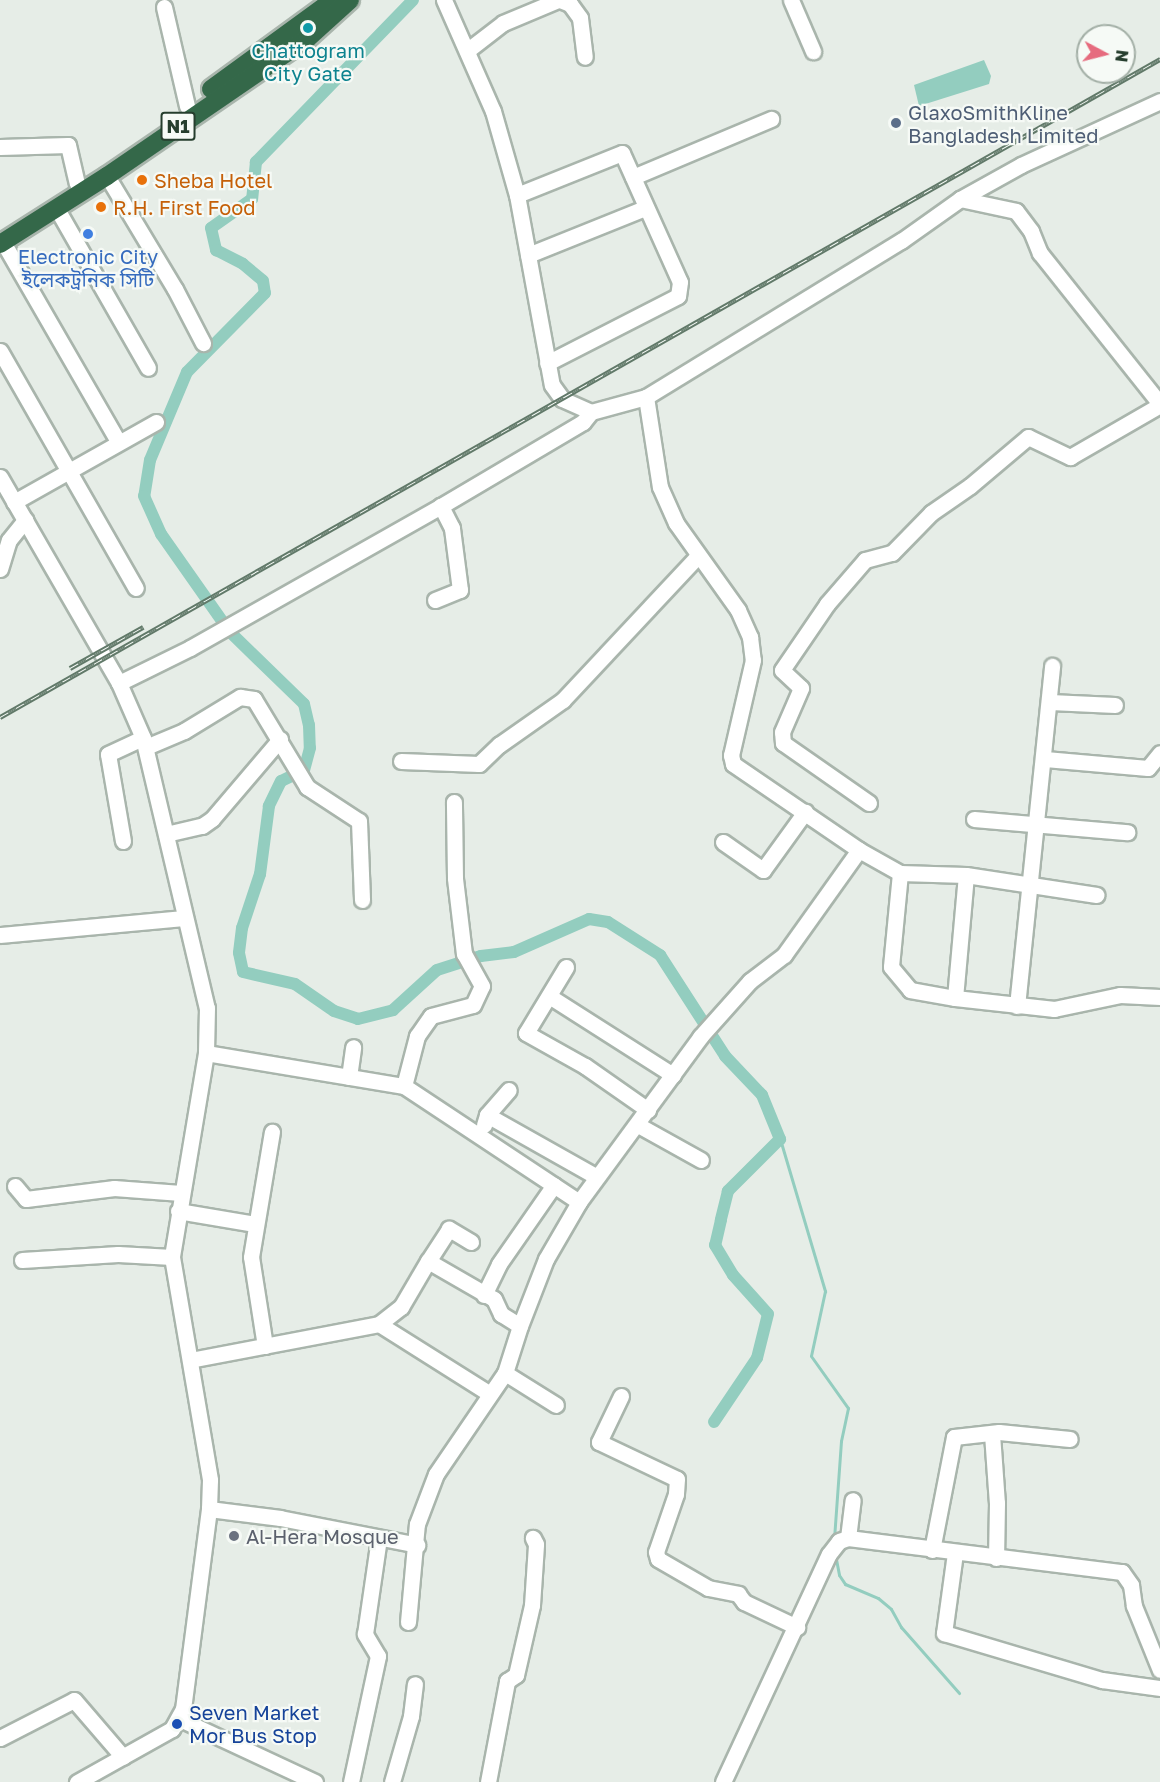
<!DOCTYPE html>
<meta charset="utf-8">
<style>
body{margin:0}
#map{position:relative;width:1160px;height:1782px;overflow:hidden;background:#e6ede7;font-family:"Golos Text","Noto Sans Bengali",sans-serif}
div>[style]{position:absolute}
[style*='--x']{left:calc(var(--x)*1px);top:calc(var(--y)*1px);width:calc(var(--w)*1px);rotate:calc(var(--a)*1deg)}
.water>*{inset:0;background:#93cdbf}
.stream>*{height:3px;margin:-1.5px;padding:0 1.5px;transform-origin:1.5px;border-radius:1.5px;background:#93cdbf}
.canal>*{height:12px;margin:-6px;padding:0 6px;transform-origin:6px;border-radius:6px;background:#93cdbf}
.roads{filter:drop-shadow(2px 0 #a9b5ac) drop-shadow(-2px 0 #a9b5ac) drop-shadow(0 2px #a9b5ac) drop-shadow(0 -2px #a9b5ac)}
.minor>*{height:15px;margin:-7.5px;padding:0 7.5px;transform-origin:7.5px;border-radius:7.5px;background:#fff}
.highway>*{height:18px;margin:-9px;padding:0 9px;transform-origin:9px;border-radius:9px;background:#346849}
.rail>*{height:5px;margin-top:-2.5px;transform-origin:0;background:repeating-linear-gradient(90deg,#f6faf6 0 9px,#617969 0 18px);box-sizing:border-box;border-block:2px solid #617969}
.dots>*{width:16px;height:16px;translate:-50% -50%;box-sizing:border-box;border:3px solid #f6faf6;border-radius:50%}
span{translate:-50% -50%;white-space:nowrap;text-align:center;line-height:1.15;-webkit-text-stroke:4.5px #f6faf6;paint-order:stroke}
.shield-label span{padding:2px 4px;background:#f6faf6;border:2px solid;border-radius:4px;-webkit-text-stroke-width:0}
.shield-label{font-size:18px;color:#263e2e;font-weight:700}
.culture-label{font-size:20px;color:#0d838f}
.service-label{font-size:20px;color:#4e5e75}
.left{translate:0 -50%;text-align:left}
.food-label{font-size:20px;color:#c56008}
.shop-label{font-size:20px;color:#366cbe}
.worship-label{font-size:20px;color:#5b616d}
.transit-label{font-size:20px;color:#164399}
.north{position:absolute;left:1076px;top:24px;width:60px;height:60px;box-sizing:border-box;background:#f6faf6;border:2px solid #a3afa6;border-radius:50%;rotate:97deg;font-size:16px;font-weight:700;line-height:24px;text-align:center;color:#263e2e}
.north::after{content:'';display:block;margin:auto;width:21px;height:27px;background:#e66b7e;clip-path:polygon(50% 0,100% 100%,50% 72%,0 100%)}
</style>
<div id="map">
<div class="water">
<i style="clip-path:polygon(984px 60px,991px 76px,989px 84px,919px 106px,914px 85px)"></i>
</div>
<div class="stream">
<i style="--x:780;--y:1139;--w:159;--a:73.5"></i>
<i style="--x:825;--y:1291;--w:66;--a:102.2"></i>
<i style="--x:811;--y:1356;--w:64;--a:54.6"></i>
<i style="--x:848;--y:1408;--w:34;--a:102"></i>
<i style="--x:841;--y:1441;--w:98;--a:94.1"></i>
<i style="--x:835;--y:1554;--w:21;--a:79"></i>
<i style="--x:839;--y:1575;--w:11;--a:56"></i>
<i style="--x:845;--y:1584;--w:36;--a:23"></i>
<i style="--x:878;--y:1598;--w:17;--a:40"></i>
<i style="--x:891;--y:1609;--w:21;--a:61"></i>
<i style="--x:901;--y:1627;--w:88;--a:48.7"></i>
</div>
<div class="canal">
<i style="--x:413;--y:0;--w:226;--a:134.1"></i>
<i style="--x:256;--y:162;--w:37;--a:96"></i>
<i style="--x:252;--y:199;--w:50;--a:144.7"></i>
<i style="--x:211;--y:228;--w:23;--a:77"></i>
<i style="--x:216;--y:250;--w:30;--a:27"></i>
<i style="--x:243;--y:264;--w:26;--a:40"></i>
<i style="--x:263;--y:281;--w:12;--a:81"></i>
<i style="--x:265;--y:293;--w:111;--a:134.6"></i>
<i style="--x:187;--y:372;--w:95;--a:112.8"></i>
<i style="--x:150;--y:460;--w:36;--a:99"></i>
<i style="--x:144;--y:496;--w:42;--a:65.9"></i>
<i style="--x:161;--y:534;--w:120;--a:54.9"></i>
<i style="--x:230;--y:632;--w:103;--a:44.2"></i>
<i style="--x:304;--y:704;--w:22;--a:77"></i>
<i style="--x:309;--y:725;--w:23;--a:88"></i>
<i style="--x:310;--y:748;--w:23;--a:105"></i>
<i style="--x:304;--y:770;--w:25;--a:154"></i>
<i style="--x:281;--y:781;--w:28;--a:116"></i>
<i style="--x:269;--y:806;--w:69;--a:97.5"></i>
<i style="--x:260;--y:874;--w:57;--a:108.4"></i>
<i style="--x:242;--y:928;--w:25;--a:97"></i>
<i style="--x:239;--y:953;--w:19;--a:78"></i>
<i style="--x:243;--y:972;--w:53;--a:13"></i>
<i style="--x:295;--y:984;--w:47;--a:34.7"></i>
<i style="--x:334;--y:1011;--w:25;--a:18"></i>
<i style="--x:358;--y:1019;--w:36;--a:-14"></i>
<i style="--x:393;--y:1010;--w:59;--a:-42.3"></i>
<i style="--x:437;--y:970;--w:46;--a:-17.7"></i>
<i style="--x:481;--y:956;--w:33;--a:-7"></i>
<i style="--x:514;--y:952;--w:82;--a:-23.7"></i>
<i style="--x:589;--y:919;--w:19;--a:9"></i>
<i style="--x:608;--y:922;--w:62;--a:32.4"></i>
<i style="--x:660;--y:955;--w:120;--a:57.2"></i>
<i style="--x:725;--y:1056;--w:54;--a:46.5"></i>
<i style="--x:762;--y:1095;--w:48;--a:67.8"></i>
<i style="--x:780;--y:1139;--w:74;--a:135"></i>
<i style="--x:728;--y:1191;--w:30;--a:104"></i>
<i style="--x:721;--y:1220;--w:26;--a:103"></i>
<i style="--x:715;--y:1245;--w:35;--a:59"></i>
<i style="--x:733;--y:1275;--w:52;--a:48.1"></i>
<i style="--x:768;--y:1314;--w:45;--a:104"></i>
<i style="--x:757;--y:1358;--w:77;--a:123.9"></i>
</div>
<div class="roads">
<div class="minor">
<i style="--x:444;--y:0;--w:121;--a:66.2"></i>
<i style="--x:493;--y:111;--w:87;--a:74.1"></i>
<i style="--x:517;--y:195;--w:193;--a:79.6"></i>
<i style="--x:552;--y:385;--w:17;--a:54"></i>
<i style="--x:562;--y:399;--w:32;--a:24"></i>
<i style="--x:560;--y:0;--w:11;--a:22"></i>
<i style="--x:570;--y:4;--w:17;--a:54"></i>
<i style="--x:580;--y:18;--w:39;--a:83"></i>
<i style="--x:791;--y:0;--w:56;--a:66.7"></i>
<i style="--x:164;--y:7;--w:102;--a:76.9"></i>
<i style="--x:468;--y:50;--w:44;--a:-37.6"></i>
<i style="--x:503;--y:23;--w:60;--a:-22.7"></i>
<i style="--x:0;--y:147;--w:68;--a:-1.7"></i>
<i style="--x:68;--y:145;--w:39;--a:77"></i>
<i style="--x:107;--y:176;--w:132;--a:59"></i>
<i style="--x:175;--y:289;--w:61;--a:62.6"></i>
<i style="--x:633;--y:177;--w:150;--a:-22.8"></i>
<i style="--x:517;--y:195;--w:113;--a:-21.8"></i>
<i style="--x:622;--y:153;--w:141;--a:65.8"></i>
<i style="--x:680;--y:282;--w:14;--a:98"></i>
<i style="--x:678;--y:296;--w:147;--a:152.9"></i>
<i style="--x:960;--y:199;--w:70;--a:-29.1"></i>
<i style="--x:1021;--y:165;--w:153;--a:-24.7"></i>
<i style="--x:57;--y:209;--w:183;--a:60.2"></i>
<i style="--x:3;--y:242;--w:230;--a:60"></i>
<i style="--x:528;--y:255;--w:126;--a:-21.9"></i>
<i style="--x:0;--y:351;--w:273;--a:60.2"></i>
<i style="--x:646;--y:397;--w:91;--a:81.2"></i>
<i style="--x:660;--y:487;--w:39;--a:66"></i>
<i style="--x:676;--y:523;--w:107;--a:54.5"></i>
<i style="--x:738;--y:610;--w:30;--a:66"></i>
<i style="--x:750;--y:637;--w:23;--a:83"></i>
<i style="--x:753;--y:660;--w:98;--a:103"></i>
<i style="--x:731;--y:755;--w:9;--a:77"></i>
<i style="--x:733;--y:764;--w:153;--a:34.3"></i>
<i style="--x:859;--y:850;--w:47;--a:29.3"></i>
<i style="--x:900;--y:873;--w:66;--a:1.7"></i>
<i style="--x:966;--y:875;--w:132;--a:8.7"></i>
<i style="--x:0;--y:477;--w:238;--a:60"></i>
<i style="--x:119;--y:683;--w:60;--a:66.4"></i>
<i style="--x:143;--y:738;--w:277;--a:76.7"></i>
<i style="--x:207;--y:1008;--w:45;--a:91.3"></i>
<i style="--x:206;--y:1053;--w:207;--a:99.5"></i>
<i style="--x:172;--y:1257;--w:226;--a:80.3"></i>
<i style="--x:210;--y:1480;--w:29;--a:92"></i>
<i style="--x:209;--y:1509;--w:202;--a:97.4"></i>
<i style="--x:183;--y:1709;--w:23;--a:119"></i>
<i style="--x:172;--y:1729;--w:109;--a:150.8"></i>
<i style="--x:14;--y:502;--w:163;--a:-29.4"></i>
<i style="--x:0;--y:569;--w:30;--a:-73"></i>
<i style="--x:9;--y:540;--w:26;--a:-51"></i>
<i style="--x:435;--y:600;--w:27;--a:-22"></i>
<i style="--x:460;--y:590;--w:63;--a:-97.4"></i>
<i style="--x:452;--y:528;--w:25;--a:-117"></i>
<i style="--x:119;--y:683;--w:79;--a:-26.2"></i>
<i style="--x:190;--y:648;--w:288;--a:-29.5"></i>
<i style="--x:441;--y:506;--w:165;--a:-30.6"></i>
<i style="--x:583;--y:422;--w:13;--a:-51"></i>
<i style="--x:591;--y:412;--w:57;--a:-15.3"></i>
<i style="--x:646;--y:397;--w:299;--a:-31.5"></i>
<i style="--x:901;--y:241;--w:72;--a:-35.4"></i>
<i style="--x:960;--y:199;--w:57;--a:12.1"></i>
<i style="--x:1016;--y:211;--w:25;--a:53"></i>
<i style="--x:1031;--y:231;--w:24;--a:68"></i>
<i style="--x:1040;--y:253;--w:193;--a:51.5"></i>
<i style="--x:1050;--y:702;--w:65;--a:2.6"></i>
<i style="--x:146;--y:747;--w:41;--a:-22.8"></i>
<i style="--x:184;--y:731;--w:66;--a:-31.3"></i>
<i style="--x:240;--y:697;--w:14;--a:8"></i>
<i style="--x:254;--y:699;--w:103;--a:58.9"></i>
<i style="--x:307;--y:787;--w:62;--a:33.2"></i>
<i style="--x:359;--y:821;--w:79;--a:87.8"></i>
<i style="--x:1045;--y:759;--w:103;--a:5"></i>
<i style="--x:1148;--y:768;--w:19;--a:-51"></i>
<i style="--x:401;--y:761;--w:78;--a:2.2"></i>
<i style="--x:479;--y:764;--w:28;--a:-44"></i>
<i style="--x:499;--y:745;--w:78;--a:-35.1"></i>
<i style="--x:563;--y:700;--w:196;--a:-46.9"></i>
<i style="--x:869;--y:803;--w:105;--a:-145.1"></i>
<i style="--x:783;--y:743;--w:11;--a:-95"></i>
<i style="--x:782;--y:732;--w:48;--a:-66.6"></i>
<i style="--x:801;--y:688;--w:26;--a:-137"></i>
<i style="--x:782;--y:670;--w:80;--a:-55.7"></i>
<i style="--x:827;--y:604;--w:58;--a:-49.2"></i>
<i style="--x:865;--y:560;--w:28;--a:-15"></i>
<i style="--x:892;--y:553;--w:56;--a:-45.7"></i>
<i style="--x:931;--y:513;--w:47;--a:-34.7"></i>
<i style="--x:970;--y:486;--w:76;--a:-40.2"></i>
<i style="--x:1028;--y:437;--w:47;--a:25.5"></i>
<i style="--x:1070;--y:457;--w:104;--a:-30"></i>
<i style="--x:974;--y:819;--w:154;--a:4.9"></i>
<i style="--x:166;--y:834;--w:37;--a:-13"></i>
<i style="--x:202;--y:826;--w:12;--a:-35"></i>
<i style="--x:212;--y:819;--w:105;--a:-49.6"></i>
<i style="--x:123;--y:841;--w:88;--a:-99.8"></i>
<i style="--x:108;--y:754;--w:38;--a:-25"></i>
<i style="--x:723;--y:842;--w:49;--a:35"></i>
<i style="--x:763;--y:870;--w:72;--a:-54.1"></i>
<i style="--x:900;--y:873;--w:94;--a:95.5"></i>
<i style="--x:891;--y:967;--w:30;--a:50"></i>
<i style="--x:910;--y:990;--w:46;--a:10.1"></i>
<i style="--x:955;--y:998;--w:123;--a:-84.9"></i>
<i style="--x:0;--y:935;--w:185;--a:-5.3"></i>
<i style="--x:566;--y:967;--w:77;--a:121.2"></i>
<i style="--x:526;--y:1033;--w:68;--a:29.2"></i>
<i style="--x:585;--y:1066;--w:77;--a:34.9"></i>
<i style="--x:549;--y:996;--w:147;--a:32.5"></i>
<i style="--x:955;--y:998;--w:100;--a:6.3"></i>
<i style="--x:1054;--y:1009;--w:67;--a:-12"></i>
<i style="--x:1120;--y:995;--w:40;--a:2.9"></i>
<i style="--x:1017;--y:1006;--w:342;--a:-84.1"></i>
<i style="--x:206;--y:1053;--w:201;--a:9.5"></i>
<i style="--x:404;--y:1086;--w:210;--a:33.5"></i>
<i style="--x:349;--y:1077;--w:30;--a:-82"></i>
<i style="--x:404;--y:1086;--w:52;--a:-75.4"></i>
<i style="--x:417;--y:1036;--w:24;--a:-55"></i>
<i style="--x:431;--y:1016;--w:43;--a:-14.7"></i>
<i style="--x:473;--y:1005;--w:21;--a:-65"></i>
<i style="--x:482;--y:986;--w:37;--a:-119"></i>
<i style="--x:464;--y:954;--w:77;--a:-96.8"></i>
<i style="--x:455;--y:878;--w:76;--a:-90.8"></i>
<i style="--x:487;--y:1115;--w:126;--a:29.4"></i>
<i style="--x:484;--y:1125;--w:10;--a:-73"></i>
<i style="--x:487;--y:1115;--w:33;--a:-49"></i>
<i style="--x:638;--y:1125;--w:72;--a:29.1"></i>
<i style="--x:15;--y:1186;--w:17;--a:50"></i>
<i style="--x:26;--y:1199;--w:89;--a:-7.1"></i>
<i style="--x:114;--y:1188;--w:67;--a:4.3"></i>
<i style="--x:178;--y:1211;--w:78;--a:9.6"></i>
<i style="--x:471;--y:1242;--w:26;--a:-149"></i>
<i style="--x:449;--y:1229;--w:38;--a:123"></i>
<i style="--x:428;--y:1261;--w:76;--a:29.9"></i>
<i style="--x:494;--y:1299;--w:17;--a:65"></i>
<i style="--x:501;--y:1314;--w:22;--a:32"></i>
<i style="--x:520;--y:1326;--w:72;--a:-68.8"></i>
<i style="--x:546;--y:1259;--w:66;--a:-59.9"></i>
<i style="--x:579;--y:1202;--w:205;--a:-53.7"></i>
<i style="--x:700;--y:1037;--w:75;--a:-48.2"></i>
<i style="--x:750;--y:981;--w:43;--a:-37.4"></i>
<i style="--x:784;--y:955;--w:129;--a:-54.5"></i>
<i style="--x:22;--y:1260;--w:96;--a:-3.6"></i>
<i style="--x:118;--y:1254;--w:54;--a:3.2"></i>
<i style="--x:484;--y:1295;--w:34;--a:-64"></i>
<i style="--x:499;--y:1264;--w:96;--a:-55.2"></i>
<i style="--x:379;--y:1324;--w:131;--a:32.2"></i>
<i style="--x:265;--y:1346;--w:90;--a:-98.9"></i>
<i style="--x:251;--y:1257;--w:127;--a:-80.5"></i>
<i style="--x:190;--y:1360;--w:192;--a:-10.8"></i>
<i style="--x:379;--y:1324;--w:28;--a:-38"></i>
<i style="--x:401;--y:1307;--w:53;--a:-59.6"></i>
<i style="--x:505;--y:1373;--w:60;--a:32.1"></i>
<i style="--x:621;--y:1396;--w:51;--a:115.6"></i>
<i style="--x:599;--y:1442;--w:86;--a:25.4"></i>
<i style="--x:677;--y:1479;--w:15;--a:94"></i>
<i style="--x:676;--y:1494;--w:61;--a:109"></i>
<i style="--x:656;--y:1552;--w:7;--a:74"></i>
<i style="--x:658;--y:1559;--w:58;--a:30.1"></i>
<i style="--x:708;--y:1588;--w:31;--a:11"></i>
<i style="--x:738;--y:1594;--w:10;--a:53"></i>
<i style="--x:744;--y:1602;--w:59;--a:25.3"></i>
<i style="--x:992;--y:1434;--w:69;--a:85.9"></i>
<i style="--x:997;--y:1503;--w:55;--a:91"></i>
<i style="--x:209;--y:1509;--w:72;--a:7.2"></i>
<i style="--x:280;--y:1518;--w:140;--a:11.1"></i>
<i style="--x:848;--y:1538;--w:38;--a:-83"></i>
<i style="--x:932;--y:1550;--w:115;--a:-79"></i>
<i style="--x:954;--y:1437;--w:45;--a:-6.3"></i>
<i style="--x:999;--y:1432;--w:71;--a:5.6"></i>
<i style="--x:955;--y:1553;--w:81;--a:97.8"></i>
<i style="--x:944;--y:1633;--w:165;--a:16.6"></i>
<i style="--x:1102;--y:1680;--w:59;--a:7.9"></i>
<i style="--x:408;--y:1622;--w:98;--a:-84.8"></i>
<i style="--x:417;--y:1524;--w:53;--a:-69.2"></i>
<i style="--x:436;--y:1474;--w:122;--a:-55.7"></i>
<i style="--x:505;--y:1373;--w:49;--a:-72.3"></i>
<i style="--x:180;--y:1719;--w:149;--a:25"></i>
<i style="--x:0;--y:1738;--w:83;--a:-27.2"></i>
<i style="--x:74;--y:1700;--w:75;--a:49.3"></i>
<i style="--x:351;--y:1782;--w:129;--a:-77.9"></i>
<i style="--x:378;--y:1656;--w:26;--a:-121"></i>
<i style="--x:365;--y:1634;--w:97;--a:-81.7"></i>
<i style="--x:392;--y:1782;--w:69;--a:-73.9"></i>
<i style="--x:411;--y:1716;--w:32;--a:-83"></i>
<i style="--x:488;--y:1782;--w:103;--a:-79.3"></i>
<i style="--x:507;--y:1681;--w:11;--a:-34"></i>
<i style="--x:516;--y:1675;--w:72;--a:-77.1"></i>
<i style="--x:532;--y:1605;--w:61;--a:-86.2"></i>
<i style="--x:536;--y:1544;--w:7;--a:-117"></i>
<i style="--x:723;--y:1782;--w:251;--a:-65.1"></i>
<i style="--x:829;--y:1554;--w:16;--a:-52"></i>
<i style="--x:839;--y:1541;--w:9;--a:-18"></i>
<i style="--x:848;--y:1538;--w:276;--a:7.1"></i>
<i style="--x:1122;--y:1572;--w:16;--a:55"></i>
<i style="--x:1131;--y:1585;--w:21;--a:82"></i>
<i style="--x:1134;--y:1606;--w:69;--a:67.9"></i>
</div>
<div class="highway">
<i style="--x:211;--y:89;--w:151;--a:-36.1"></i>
<i style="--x:0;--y:244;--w:127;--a:-32.4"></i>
<i style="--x:107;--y:176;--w:242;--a:-34.4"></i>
<i style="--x:307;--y:39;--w:58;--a:-42.2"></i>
</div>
</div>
<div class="rail">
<i style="--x:70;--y:668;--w:84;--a:-29.3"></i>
<i style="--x:0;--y:717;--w:1334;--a:-29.56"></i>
</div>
<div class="dots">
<i style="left:308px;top:28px;background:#0f9aa8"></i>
<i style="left:896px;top:123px;background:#5c6f8a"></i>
<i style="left:142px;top:180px;background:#e8710a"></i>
<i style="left:101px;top:207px;background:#e8710a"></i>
<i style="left:88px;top:234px;background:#3f7fe0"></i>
<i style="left:234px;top:1536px;background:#6b7280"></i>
<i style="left:177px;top:1724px;background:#1a4fb4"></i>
</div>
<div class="shield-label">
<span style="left:178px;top:126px">N1</span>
</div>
<div class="culture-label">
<span style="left:308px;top:62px">Chattogram<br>City Gate</span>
</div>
<div class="service-label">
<span class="left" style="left:908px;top:124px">GlaxoSmithKline<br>Bangladesh Limited</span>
</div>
<div class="food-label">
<span class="left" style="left:154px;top:180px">Sheba Hotel</span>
<span class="left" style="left:113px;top:207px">R.H. First Food</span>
</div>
<div class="shop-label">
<span style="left:88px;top:268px">Electronic City<br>ইলেকট্রনিক সিটি</span>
</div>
<div class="worship-label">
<span class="left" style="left:246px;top:1536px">Al-Hera Mosque</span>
</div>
<div class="transit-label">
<span class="left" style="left:189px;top:1724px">Seven Market<br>Mor Bus Stop</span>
</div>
<div class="north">N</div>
</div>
